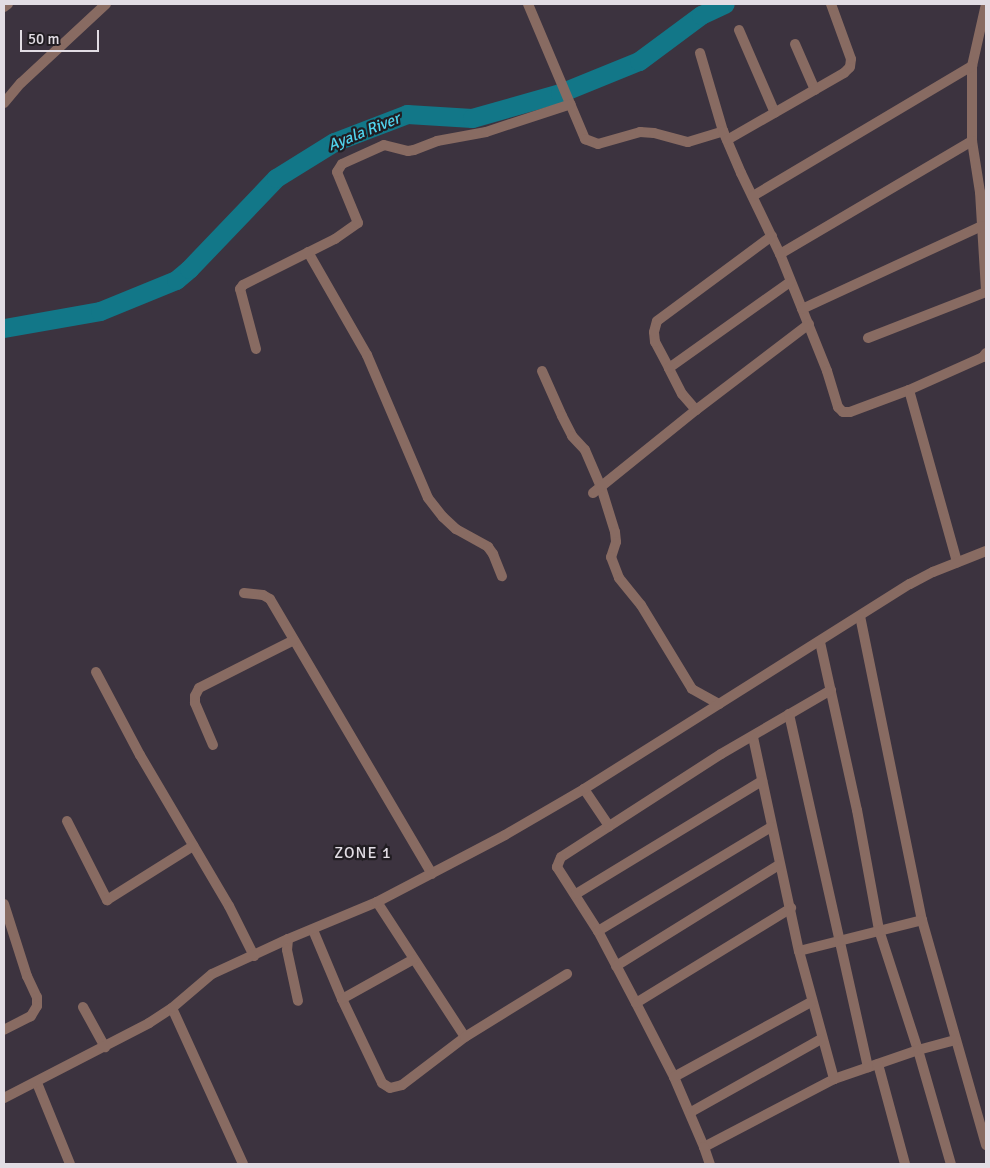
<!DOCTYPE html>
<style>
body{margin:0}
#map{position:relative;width:990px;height:1168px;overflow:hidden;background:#3c333f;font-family:Signika,sans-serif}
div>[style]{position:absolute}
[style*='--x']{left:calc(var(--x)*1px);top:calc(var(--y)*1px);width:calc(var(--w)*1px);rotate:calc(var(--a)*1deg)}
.river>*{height:19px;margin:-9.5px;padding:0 9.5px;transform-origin:9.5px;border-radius:9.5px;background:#127788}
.minor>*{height:10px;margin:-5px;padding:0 5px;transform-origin:5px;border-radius:5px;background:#886b62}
span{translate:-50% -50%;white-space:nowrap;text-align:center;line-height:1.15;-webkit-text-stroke:4.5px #211d22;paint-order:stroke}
.water-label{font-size:16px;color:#50d3ed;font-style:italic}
.neighbourhood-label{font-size:16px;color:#e2dde4;letter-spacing:1px}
.frame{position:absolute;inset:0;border:5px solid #e2dde4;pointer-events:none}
.scale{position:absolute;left:20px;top:30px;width:79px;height:22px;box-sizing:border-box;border:2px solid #e2dde4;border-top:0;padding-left:6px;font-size:15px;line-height:18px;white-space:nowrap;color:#e2dde4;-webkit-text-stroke:4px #211d22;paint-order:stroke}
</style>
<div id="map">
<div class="river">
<i style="--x:4;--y:328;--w:97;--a:-10"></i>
<i style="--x:100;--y:311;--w:82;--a:-22.2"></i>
<i style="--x:176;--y:280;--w:17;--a:-40"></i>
<i style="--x:189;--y:269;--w:126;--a:-46.3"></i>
<i style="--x:276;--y:178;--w:68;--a:-31.8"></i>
<i style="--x:334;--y:142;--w:78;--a:-21"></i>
<i style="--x:407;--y:114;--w:65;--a:3.5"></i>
<i style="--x:472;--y:118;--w:91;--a:-15.9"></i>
<i style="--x:560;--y:93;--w:85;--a:-22.1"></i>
<i style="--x:639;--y:61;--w:77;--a:-36.6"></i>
<i style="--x:701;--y:15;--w:26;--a:-25"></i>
</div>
<div class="minor">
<i style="--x:528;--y:4;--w:147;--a:67.1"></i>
<i style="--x:585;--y:139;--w:14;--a:21"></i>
<i style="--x:598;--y:144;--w:44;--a:-15.9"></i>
<i style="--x:640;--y:132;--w:14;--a:4"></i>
<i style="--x:654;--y:133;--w:35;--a:15"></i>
<i style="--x:688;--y:142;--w:37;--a:-17"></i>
<i style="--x:986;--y:4;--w:64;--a:102.7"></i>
<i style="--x:972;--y:66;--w:75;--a:90"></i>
<i style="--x:972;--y:141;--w:52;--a:81.1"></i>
<i style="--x:980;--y:192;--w:99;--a:86.5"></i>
<i style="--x:4;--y:7;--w:5;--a:-37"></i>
<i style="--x:739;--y:30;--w:90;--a:66.6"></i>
<i style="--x:795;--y:44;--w:50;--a:66.5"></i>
<i style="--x:700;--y:53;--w:81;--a:73.6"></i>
<i style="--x:723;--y:131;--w:46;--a:66.8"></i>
<i style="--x:741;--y:173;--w:90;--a:64.3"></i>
<i style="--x:780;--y:254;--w:126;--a:68.1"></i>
<i style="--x:827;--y:371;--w:38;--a:73"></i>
<i style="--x:838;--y:407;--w:7;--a:45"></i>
<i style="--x:843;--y:412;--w:7;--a:0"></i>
<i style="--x:850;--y:412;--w:63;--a:-20.4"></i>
<i style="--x:909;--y:390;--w:81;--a:-24"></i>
<i style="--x:983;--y:357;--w:5;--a:-53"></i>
<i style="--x:4;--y:103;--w:26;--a:-50"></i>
<i style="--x:21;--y:83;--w:116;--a:-42.9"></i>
<i style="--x:727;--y:140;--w:135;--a:-29.8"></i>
<i style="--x:844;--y:73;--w:8;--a:-45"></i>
<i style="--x:850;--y:67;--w:8;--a:-83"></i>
<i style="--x:851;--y:59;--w:59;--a:-110"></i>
<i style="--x:753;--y:196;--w:255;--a:-30.7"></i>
<i style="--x:308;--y:252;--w:119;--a:60.2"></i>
<i style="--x:367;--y:355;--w:155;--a:66.9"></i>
<i style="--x:428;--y:498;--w:24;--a:52"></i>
<i style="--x:443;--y:517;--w:18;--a:43"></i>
<i style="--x:456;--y:529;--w:37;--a:29"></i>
<i style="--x:488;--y:547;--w:9;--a:54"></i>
<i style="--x:493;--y:554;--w:24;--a:68"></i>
<i style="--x:780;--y:254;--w:223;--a:-30.5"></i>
<i style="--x:802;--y:309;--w:198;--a:-24.8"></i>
<i style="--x:868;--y:338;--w:127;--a:-21.3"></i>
<i style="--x:256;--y:349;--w:62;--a:-104.9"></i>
<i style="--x:240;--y:289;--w:5;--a:-53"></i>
<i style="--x:243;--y:285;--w:103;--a:-26.6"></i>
<i style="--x:335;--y:239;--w:28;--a:-35"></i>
<i style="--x:358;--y:223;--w:55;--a:-112.4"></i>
<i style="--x:337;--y:172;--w:9;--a:-58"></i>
<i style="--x:342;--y:164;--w:46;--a:-24.3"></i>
<i style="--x:384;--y:145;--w:25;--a:14"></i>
<i style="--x:408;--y:151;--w:6;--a:-9"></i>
<i style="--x:414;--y:150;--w:25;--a:-21"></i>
<i style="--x:437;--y:141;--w:50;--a:-10.4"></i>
<i style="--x:486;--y:132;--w:89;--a:-18.2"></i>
<i style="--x:669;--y:368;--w:30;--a:-118"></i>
<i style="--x:655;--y:342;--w:10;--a:-96"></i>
<i style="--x:654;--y:332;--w:11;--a:-75"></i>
<i style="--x:657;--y:321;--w:143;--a:-36.5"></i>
<i style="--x:542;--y:371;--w:49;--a:66"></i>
<i style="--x:562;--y:416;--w:22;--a:63"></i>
<i style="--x:572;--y:436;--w:19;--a:47"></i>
<i style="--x:585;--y:450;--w:40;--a:66.6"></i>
<i style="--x:601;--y:487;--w:47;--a:72.7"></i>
<i style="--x:615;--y:532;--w:10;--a:84"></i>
<i style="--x:616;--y:542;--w:16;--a:108"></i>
<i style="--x:611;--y:557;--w:22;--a:69"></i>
<i style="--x:619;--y:578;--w:35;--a:51"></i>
<i style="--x:641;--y:605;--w:98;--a:58.7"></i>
<i style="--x:692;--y:689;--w:31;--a:29"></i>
<i style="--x:909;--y:390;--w:179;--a:74.4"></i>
<i style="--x:696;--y:410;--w:21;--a:-131"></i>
<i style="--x:682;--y:394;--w:29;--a:-117"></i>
<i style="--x:669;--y:368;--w:148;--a:-35.4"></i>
<i style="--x:593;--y:493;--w:132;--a:-38.9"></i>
<i style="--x:696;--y:410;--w:142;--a:-37.3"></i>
<i style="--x:244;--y:593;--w:19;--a:6"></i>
<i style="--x:263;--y:595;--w:8;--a:30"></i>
<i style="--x:270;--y:599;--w:319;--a:59.5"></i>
<i style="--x:860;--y:616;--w:310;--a:78.5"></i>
<i style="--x:922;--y:920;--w:234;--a:74.1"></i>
<i style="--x:820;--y:642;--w:172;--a:77.6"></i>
<i style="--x:857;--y:810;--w:122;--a:79.6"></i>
<i style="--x:879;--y:930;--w:126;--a:72"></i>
<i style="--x:918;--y:1050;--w:119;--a:73.9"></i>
<i style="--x:96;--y:672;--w:94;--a:62.1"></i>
<i style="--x:140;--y:755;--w:175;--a:59.5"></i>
<i style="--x:229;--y:906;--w:56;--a:63.4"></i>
<i style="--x:831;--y:690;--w:127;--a:149.8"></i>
<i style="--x:721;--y:754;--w:190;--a:147.2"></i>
<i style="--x:561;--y:857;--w:11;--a:112"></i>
<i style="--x:557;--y:867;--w:76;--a:57.4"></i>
<i style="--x:598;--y:931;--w:81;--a:62.2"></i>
<i style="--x:636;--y:1003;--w:83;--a:62.8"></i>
<i style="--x:674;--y:1077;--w:76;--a:66.8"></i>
<i style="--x:704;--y:1147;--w:147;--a:-27.6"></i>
<i style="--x:834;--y:1079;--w:89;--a:-19"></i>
<i style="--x:918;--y:1050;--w:39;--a:-15"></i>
<i style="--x:789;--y:714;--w:362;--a:77.4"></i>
<i style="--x:753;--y:737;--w:219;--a:77.9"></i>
<i style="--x:799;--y:951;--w:133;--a:74.7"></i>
<i style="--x:213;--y:745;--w:46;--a:-113.2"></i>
<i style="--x:195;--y:703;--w:7;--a:-90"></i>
<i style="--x:195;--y:696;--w:9;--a:-63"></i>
<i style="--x:199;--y:688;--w:106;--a:-26.8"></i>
<i style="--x:584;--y:789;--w:45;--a:56"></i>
<i style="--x:67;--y:821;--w:89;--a:63.1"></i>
<i style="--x:107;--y:900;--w:102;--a:-32.1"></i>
<i style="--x:576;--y:894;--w:218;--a:-31.3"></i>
<i style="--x:377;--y:902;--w:161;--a:56.9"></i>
<i style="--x:4;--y:904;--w:76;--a:72.3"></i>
<i style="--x:27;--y:976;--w:23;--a:65"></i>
<i style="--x:37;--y:997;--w:9;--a:90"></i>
<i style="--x:37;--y:1006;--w:12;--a:121"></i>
<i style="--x:31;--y:1016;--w:30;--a:153"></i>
<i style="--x:313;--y:930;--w:75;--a:67.2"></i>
<i style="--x:342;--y:999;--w:93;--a:64.5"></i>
<i style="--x:382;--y:1083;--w:9;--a:32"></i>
<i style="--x:390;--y:1088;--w:12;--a:-14"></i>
<i style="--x:402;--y:1085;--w:79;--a:-37.3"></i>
<i style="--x:465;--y:1037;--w:120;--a:-31.7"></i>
<i style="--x:598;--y:931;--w:202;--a:-31"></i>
<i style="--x:288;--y:939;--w:11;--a:95"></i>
<i style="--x:287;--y:950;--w:52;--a:77.8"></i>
<i style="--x:799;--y:951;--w:127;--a:-14.1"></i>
<i style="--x:616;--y:966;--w:192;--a:-31.8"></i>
<i style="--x:342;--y:999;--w:82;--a:-29.1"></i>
<i style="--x:636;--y:1003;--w:182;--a:-31.5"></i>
<i style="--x:83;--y:1007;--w:46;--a:61.2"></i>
<i style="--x:172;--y:1008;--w:171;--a:65.5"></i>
<i style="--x:878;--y:1064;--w:104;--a:74.9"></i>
<i style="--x:674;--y:1077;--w:156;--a:-28.7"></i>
<i style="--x:37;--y:1083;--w:87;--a:67.8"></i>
<i style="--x:4;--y:1098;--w:163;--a:-27.3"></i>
<i style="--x:149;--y:1023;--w:27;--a:-33"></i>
<i style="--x:172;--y:1008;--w:52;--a:-40.4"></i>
<i style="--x:212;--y:974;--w:84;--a:-24.7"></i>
<i style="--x:288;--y:939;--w:96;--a:-22.6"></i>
<i style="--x:377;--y:902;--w:144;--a:-27.6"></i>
<i style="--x:505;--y:835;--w:91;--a:-30.2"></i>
<i style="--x:584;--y:789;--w:385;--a:-32.2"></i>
<i style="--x:910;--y:584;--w:26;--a:-28"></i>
<i style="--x:933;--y:572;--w:57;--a:-21.6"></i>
<i style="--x:691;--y:1112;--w:149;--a:-29.3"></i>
<i style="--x:704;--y:1147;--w:18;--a:71"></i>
</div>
<div class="water-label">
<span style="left:364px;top:132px;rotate:-22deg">Ayala River</span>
</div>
<div class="neighbourhood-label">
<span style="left:363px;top:853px">ZONE 1</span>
</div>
<div class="frame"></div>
<div class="scale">50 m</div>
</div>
